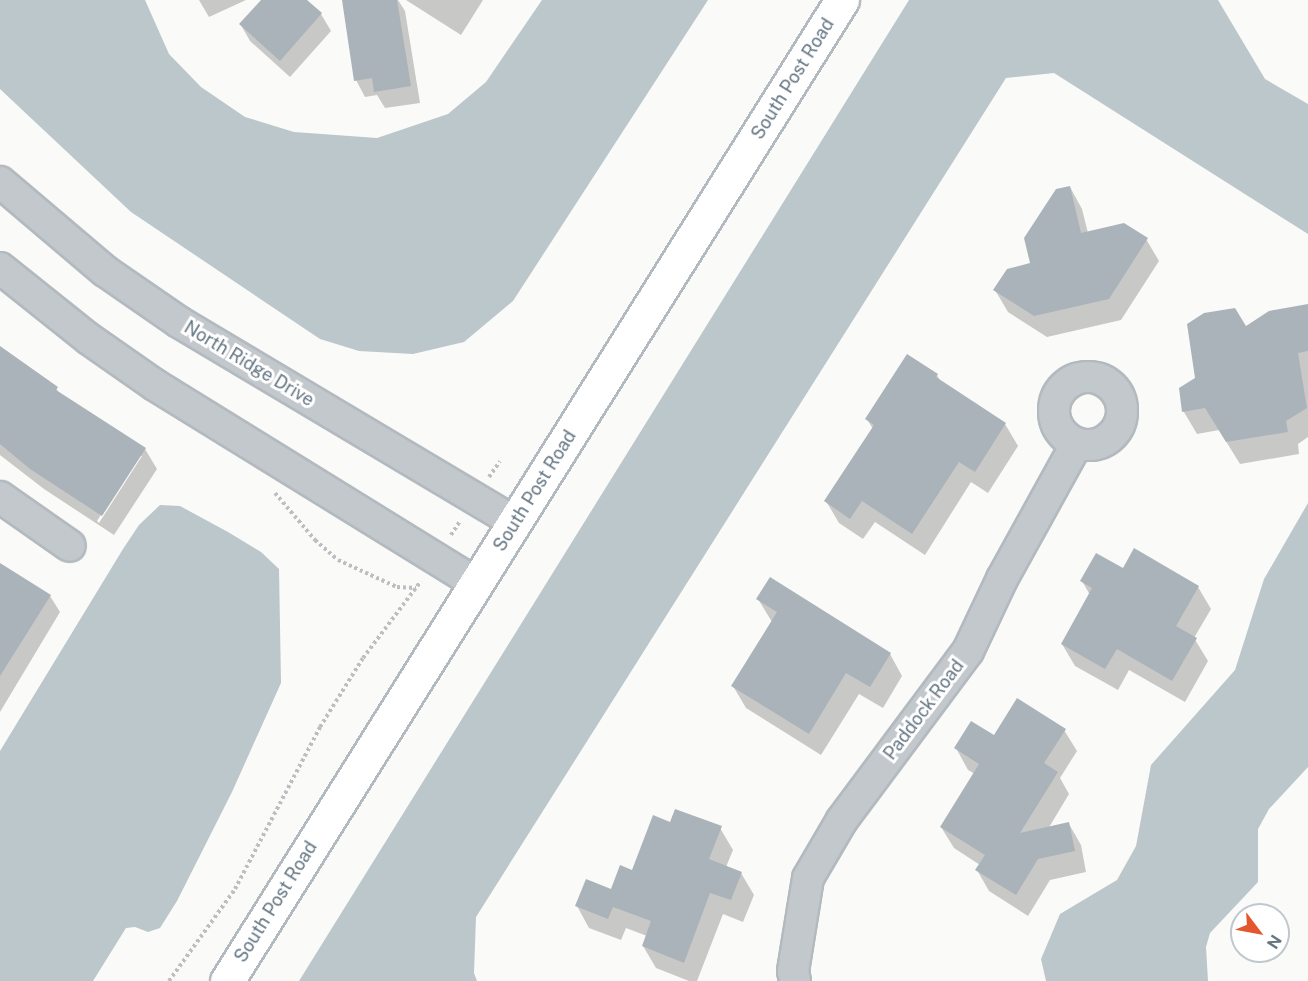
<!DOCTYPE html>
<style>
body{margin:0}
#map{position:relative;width:1308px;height:981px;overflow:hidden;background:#fafaf8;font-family:"Public Sans",sans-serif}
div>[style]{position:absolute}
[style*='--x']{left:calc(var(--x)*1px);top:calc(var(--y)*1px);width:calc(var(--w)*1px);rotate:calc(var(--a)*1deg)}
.water>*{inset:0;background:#bbc7cb}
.shadow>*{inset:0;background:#0003}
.building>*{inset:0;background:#aab3b9}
.path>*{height:4px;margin-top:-2px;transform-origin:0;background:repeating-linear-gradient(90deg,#bbbfc2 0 3px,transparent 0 6px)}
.roads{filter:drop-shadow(2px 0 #b3babf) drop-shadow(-2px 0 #b3babf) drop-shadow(0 2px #b3babf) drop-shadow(0 -2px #b3babf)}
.street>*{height:30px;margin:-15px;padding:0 15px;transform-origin:15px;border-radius:15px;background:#c3c8cc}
.street>.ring{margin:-15px;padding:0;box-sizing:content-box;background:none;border:30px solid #c3c8cc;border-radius:50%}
.secondary>*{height:33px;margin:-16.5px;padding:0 16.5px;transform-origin:16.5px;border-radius:16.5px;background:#fff}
span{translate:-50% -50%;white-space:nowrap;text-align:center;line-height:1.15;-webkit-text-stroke:6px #fff;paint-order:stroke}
.street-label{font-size:18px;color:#657683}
.north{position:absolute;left:1230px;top:903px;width:60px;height:60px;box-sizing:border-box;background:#fff;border:2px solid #c1c8cd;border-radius:50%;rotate:122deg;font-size:16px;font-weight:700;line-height:24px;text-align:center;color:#657683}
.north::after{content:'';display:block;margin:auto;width:21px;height:27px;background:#e4572e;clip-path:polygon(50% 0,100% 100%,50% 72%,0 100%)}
</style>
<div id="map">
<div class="water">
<i style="clip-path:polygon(0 0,145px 0,169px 54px,201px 87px,245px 117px,294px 132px,377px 138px,448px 114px,486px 82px,542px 0,708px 0,513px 301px,464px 342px,413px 354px,359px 351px,320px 339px,131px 212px,0 89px)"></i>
<i style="clip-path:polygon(909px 0,1218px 0,1265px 79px,1308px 104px,1308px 234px,1054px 73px,1006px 78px,476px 917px,474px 973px,477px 981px,299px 981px)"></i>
<i style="clip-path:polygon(1308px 503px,1308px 767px,1269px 809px,1258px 829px,1258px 882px,1210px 933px,1206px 947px,1208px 981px,1046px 981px,1041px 959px,1060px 914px,1117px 880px,1136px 846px,1151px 765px,1235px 670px,1264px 579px)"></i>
<i style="clip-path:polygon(160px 505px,180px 506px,228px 532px,261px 552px,279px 569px,281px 683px,232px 792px,177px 901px,160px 928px,148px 932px,135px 927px,126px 928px,93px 981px,0 981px,0 751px,123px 549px,139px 525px)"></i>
</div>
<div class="shadow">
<i style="clip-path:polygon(199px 0,246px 0,209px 17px)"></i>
<i style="clip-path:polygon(263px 0,305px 0,321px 14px,331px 31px,290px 77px,250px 41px,241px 25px)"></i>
<i style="clip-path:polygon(360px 0,398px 0,405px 11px,420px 103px,385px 108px,377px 95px,365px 97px,356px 80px)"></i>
<i style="clip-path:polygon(406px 0,483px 0,461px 35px)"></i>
<i style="clip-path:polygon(1070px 187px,1082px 209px,1088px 233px,1146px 239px,1159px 261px,1121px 320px,1047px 337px,1008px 312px,995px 290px,1032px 264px)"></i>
<i style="clip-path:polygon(1308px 306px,1308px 437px,1298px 444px,1299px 454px,1240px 464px,1219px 430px,1197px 434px,1184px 412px,1180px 389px,1197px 378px,1245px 328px)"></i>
<i style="clip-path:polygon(evenodd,0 347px,56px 388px,60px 395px,145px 449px,157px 469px,114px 535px,44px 489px,0 455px,0 347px,139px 456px,142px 456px,99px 523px,97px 521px,139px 456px)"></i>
<i style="clip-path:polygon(937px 375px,941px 383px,1005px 424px,1018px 446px,988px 493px,971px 482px,925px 555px,875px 522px,863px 539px,839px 523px,826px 501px,873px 429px,867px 419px)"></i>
<i style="clip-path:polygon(0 564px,50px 596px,60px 612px,0 712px)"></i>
<i style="clip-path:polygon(1123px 570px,1198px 587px,1211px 609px,1194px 638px,1208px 661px,1185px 702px,1129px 670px,1118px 690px,1075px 666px,1062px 644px,1090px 595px,1082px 581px)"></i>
<i style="clip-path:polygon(758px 599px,890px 654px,902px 676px,883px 708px,859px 694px,821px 755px,746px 708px,733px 686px,772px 622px)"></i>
<i style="clip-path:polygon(1064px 730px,1077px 751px,1060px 778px,1069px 794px,1048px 829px,1069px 824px,1081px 845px,1086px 872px,1050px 880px,1028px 916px,989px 891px,977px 870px,980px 865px,954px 848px,941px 827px,975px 774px,968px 770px,956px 748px,994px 737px)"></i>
<i style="clip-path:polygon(670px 824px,720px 828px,733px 850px,726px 867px,741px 873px,754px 895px,743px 922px,723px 914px,697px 981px,689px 981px,656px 968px,643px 946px,647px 936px,626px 928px,621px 940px,589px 928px,577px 906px,612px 891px,633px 872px)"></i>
</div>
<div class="building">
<i style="clip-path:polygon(261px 0,307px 0,322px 13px,280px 61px,239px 24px)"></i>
<i style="clip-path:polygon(342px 0,397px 0,411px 86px,374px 92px,372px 78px,354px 81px)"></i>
<i style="clip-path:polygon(1070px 186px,1081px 233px,1124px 223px,1148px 238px,1109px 299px,1034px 316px,993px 290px,1007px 269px,1030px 263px,1024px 238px,1056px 189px)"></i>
<i style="clip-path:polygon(1308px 304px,1308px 351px,1298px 353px,1307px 408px,1286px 421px,1288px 432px,1226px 442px,1205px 408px,1182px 412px,1179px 388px,1195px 378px,1187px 324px,1204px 313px,1235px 308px,1246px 326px,1269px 311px)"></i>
<i style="clip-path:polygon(0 346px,58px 387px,56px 390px,146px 448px,102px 516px,30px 469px,0 444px)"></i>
<i style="clip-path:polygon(907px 354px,938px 374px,936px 377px,1006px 423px,975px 472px,959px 462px,912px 534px,862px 501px,850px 519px,824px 501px,874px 425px,865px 419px)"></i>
<i style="clip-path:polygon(1134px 548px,1199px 586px,1176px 626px,1197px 638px,1172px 681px,1117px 649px,1105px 669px,1061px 644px,1092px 588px,1080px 581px,1096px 553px,1123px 568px)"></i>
<i style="clip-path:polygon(0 563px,51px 595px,0 676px)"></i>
<i style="clip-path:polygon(770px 577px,891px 653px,870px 687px,846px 673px,809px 734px,731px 686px,777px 612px,756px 599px)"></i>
<i style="clip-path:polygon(1017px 698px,1066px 729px,1044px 763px,1058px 772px,1020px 833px,1069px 822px,1075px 851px,1038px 859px,1016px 895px,975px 870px,985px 855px,940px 827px,979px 764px,954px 748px,971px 721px,994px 735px)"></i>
<i style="clip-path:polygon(675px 809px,722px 826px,709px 859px,742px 872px,731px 900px,710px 893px,684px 963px,642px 946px,651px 921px,613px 907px,608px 919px,575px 906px,586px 879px,611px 889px,620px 865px,632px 870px,653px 815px,670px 822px)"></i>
</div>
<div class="path">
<i style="--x:489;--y:477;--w:19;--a:-55"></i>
<i style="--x:275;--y:493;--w:62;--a:49.6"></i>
<i style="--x:315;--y:540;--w:30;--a:41"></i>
<i style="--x:338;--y:560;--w:65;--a:24.6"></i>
<i style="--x:397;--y:587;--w:19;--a:3"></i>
<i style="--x:451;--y:535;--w:17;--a:-57"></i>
<i style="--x:169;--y:981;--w:113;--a:-54.3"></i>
<i style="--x:235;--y:889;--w:183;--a:-62.3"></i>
<i style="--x:320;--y:727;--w:81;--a:-58.1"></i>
<i style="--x:363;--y:658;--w:96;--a:-53"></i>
</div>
<div class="roads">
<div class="street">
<i style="--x:0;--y:182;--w:138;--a:40.3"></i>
<i style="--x:105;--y:271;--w:90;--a:34.6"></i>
<i style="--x:179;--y:322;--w:391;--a:30.8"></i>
<i style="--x:0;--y:268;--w:114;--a:38.6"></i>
<i style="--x:89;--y:339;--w:80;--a:34.9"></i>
<i style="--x:155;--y:385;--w:377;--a:31.7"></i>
<i class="ring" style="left:1054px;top:377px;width:38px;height:38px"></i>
<i style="--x:0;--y:497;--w:85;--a:35"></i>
<i style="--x:795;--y:981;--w:10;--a:-101"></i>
<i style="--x:793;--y:971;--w:94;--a:-80.8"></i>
<i style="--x:808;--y:878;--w:67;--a:-59.6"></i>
<i style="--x:842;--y:820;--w:211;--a:-53.3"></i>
<i style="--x:968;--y:651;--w:80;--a:-64.7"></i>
<i style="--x:1002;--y:579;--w:155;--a:-61.1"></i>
</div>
<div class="secondary">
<i style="--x:227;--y:981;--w:1158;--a:-57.92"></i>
</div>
</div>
<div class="street-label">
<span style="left:793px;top:79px;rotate:-58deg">South Post Road</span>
<span style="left:249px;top:364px;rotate:31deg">North Ridge Drive</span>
<span style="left:535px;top:491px;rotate:-58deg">South Post Road</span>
<span style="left:924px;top:710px;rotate:-53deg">Paddock Road</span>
<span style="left:276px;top:902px;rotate:-58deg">South Post Road</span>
</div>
<div class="north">N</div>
</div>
